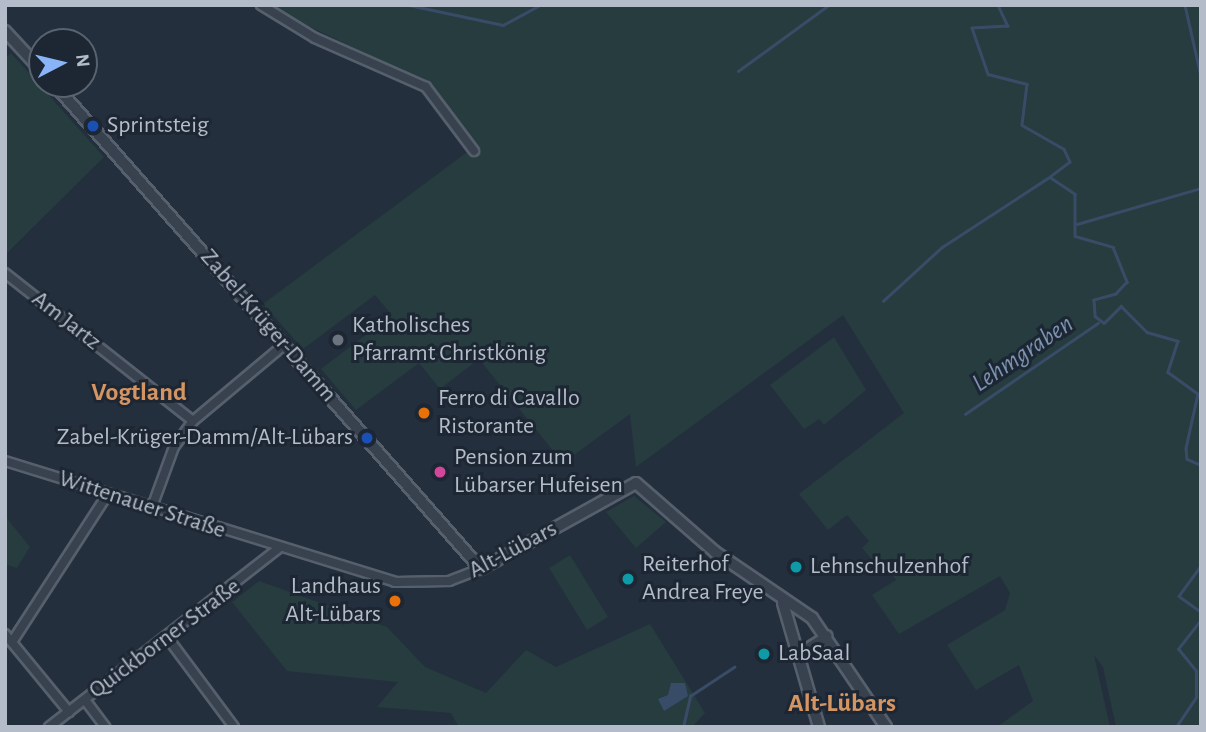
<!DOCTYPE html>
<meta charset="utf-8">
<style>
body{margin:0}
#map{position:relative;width:1206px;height:732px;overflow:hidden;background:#242f3e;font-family:"Alegreya Sans",sans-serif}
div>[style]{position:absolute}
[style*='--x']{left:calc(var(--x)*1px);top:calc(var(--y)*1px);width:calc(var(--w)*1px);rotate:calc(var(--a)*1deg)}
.green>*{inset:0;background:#263c3f}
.water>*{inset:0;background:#394c67}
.stream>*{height:2.5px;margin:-1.25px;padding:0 1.25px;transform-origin:1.25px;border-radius:1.25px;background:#394c67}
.roads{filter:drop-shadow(2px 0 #565f6c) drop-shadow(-2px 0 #565f6c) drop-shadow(0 2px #565f6c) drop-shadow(0 -2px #565f6c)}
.minor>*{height:8px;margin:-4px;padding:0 4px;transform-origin:4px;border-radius:4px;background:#38414e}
.tertiary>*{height:10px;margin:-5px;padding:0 5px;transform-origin:5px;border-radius:5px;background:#38414e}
.dots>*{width:19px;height:19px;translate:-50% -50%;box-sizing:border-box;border:4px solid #1d2633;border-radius:50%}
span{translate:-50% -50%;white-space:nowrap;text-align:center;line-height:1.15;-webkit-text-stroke:6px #1d2633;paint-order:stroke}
.poi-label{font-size:24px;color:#b4bcc9}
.left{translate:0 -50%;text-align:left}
.right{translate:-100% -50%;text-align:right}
.street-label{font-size:24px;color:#b4bcc9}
.water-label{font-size:26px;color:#7c92b1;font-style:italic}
.neighbourhood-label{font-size:26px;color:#d59563;font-weight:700}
.frame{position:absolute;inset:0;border:7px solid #b4bcc9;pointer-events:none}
.north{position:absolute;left:28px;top:28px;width:70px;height:70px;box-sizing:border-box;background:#1d2633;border:2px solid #59626f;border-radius:50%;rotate:83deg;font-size:19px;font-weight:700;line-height:28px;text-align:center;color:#b4bcc9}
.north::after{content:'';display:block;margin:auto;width:24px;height:32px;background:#8ab4f8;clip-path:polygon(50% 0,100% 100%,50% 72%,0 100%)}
</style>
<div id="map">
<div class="green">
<i style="clip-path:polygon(265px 5px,1201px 5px,1201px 727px,1116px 727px,1103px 667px,1094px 655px,1110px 727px,997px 727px,1033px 701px,1019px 665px,976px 690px,947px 645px,1005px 610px,1010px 593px,1000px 576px,899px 634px,872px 595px,896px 580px,883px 559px,875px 563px,862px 548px,869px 541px,847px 515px,828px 530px,799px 494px,904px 413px,843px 315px,636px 467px,630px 414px,563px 463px,479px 359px,440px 389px,419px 363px,356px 410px,321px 369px,392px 315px,375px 295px,303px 349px,263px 304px,474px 147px,425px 82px)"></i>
<i style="clip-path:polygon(11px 53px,104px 157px,5px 255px,5px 59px)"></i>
<i style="clip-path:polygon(834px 337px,866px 390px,824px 425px,819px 419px,804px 429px,770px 385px)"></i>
<i style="clip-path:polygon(634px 496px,666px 522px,636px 548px,606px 512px)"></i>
<i style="clip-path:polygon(5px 516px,30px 547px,17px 568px,5px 564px)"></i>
<i style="clip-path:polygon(570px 555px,608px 617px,587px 630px,549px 568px)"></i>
<i style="clip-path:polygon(259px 581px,387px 627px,425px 667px,486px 693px,526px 650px,556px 667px,650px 624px,705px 713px,692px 727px,459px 727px,451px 713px,377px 707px,398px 682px,287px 671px,232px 602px)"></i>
</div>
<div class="water">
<i style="clip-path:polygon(671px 683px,685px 683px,688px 696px,664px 711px,658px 699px,668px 695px)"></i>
</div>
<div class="stream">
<i style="--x:409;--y:5;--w:96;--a:12"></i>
<i style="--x:503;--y:25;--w:42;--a:-28.4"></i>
<i style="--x:998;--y:5;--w:23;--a:65"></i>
<i style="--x:1008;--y:26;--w:36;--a:177"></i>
<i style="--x:972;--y:28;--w:49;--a:70.8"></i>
<i style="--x:988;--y:74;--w:40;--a:14.4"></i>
<i style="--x:1027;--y:84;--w:41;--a:97"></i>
<i style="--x:1022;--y:125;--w:48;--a:29.7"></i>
<i style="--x:1064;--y:149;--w:14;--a:65"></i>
<i style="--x:1070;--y:162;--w:25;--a:143"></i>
<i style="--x:1050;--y:177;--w:30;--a:34"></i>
<i style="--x:1075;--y:194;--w:42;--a:90"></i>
<i style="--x:1075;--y:236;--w:40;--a:16"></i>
<i style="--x:1113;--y:247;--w:38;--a:68"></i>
<i style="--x:1127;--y:282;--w:16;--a:133"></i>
<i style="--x:1116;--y:294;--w:23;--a:165"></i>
<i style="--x:1094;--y:300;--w:16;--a:86"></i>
<i style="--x:1095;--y:316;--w:11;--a:38"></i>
<i style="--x:1104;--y:323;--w:24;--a:-45"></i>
<i style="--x:1121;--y:306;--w:37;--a:45"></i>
<i style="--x:1147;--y:332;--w:32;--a:16"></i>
<i style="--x:1178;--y:341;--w:33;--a:108"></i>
<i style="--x:1168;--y:372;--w:37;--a:36"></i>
<i style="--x:1198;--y:394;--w:55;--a:102.5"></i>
<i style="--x:1186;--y:448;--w:11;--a:85"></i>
<i style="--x:1187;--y:459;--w:15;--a:23"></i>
<i style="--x:1185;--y:5;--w:73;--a:77.3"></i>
<i style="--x:738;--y:71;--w:112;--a:-36"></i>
<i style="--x:1077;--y:224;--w:129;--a:-16.2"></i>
<i style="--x:883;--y:301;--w:80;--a:-42.5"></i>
<i style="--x:942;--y:247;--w:126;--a:-33.1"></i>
<i style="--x:965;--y:414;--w:161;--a:-34.4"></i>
<i style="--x:1201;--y:566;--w:37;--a:126"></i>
<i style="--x:1179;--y:596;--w:27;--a:36"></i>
<i style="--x:683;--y:727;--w:32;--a:-77"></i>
<i style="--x:690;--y:696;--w:53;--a:-33.4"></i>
<i style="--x:1176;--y:727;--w:36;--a:-56"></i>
<i style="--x:1196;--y:697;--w:26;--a:-90"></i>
<i style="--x:1196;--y:671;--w:28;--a:-129"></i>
<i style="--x:1178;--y:649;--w:37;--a:-52"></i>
</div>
<div class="roads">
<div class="minor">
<i style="--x:261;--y:5;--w:63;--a:31.4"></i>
<i style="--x:315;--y:38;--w:121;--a:23.8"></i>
<i style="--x:426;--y:87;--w:80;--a:53.1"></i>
<i style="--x:5;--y:273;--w:239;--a:38.2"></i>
<i style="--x:5;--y:461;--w:408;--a:17.2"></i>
<i style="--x:395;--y:582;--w:54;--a:-1.1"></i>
<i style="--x:449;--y:581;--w:34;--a:-21"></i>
<i style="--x:152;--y:507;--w:64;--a:-69.9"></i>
<i style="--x:174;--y:447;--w:32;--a:-54"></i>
<i style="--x:193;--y:421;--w:119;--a:-39.9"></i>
<i style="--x:5;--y:634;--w:101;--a:50.6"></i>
<i style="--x:167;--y:637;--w:112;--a:53.3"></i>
<i style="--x:12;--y:642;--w:175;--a:-57.1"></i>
<i style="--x:801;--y:652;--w:31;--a:-32"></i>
<i style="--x:85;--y:700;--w:34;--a:53"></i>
<i style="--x:49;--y:727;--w:290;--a:-37.9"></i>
</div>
<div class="tertiary">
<i style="--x:5;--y:31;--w:54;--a:47.2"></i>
<i style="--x:54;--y:84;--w:646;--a:48.64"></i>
<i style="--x:481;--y:569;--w:177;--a:-29"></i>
<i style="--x:636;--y:483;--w:105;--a:41.1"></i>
<i style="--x:715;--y:552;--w:117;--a:34.2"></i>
<i style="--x:812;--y:618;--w:132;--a:55.8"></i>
<i style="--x:783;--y:603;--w:129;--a:73.8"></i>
</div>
</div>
<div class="dots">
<i style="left:93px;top:126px;background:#1a4fb4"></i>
<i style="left:338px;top:340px;background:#6b7280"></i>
<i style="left:424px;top:413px;background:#e8710a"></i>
<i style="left:367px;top:438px;background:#1a4fb4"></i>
<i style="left:440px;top:472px;background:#d1479c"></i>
<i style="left:796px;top:567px;background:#0f9aa8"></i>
<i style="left:628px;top:579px;background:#0f9aa8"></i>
<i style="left:395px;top:601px;background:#e8710a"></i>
<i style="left:764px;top:654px;background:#0f9aa8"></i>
</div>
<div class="poi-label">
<span class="left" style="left:107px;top:126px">Sprintsteig</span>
<span class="left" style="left:352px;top:340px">Katholisches<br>Pfarramt Christkönig</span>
<span class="left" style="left:438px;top:413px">Ferro di Cavallo<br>Ristorante</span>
<span class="right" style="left:353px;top:438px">Zabel-Krüger-Damm/Alt-Lübars</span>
<span class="left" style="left:454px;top:472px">Pension zum<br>Lübarser Hufeisen</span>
<span class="left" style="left:642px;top:579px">Reiterhof<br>Andrea Freye</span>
<span class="left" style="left:810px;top:567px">Lehnschulzenhof</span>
<span class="right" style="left:381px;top:601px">Landhaus<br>Alt-Lübars</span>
<span class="left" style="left:778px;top:654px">LabSaal</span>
</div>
<div class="street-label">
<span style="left:66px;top:321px;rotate:38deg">Am Jartz</span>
<span style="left:268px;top:326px;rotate:49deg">Zabel-Krüger-Damm</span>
<span style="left:142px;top:505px;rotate:18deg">Wittenauer Straße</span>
<span style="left:513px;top:550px;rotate:-28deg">Alt-Lübars</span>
<span style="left:165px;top:639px;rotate:-37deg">Quickborner Straße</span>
</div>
<div class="water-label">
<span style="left:1023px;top:354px;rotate:-34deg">Lehmgraben</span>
</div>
<div class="neighbourhood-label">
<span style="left:139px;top:393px">Vogtland</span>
<span style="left:842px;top:704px">Alt-Lübars</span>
</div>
<div class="frame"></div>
<div class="north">N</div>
</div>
